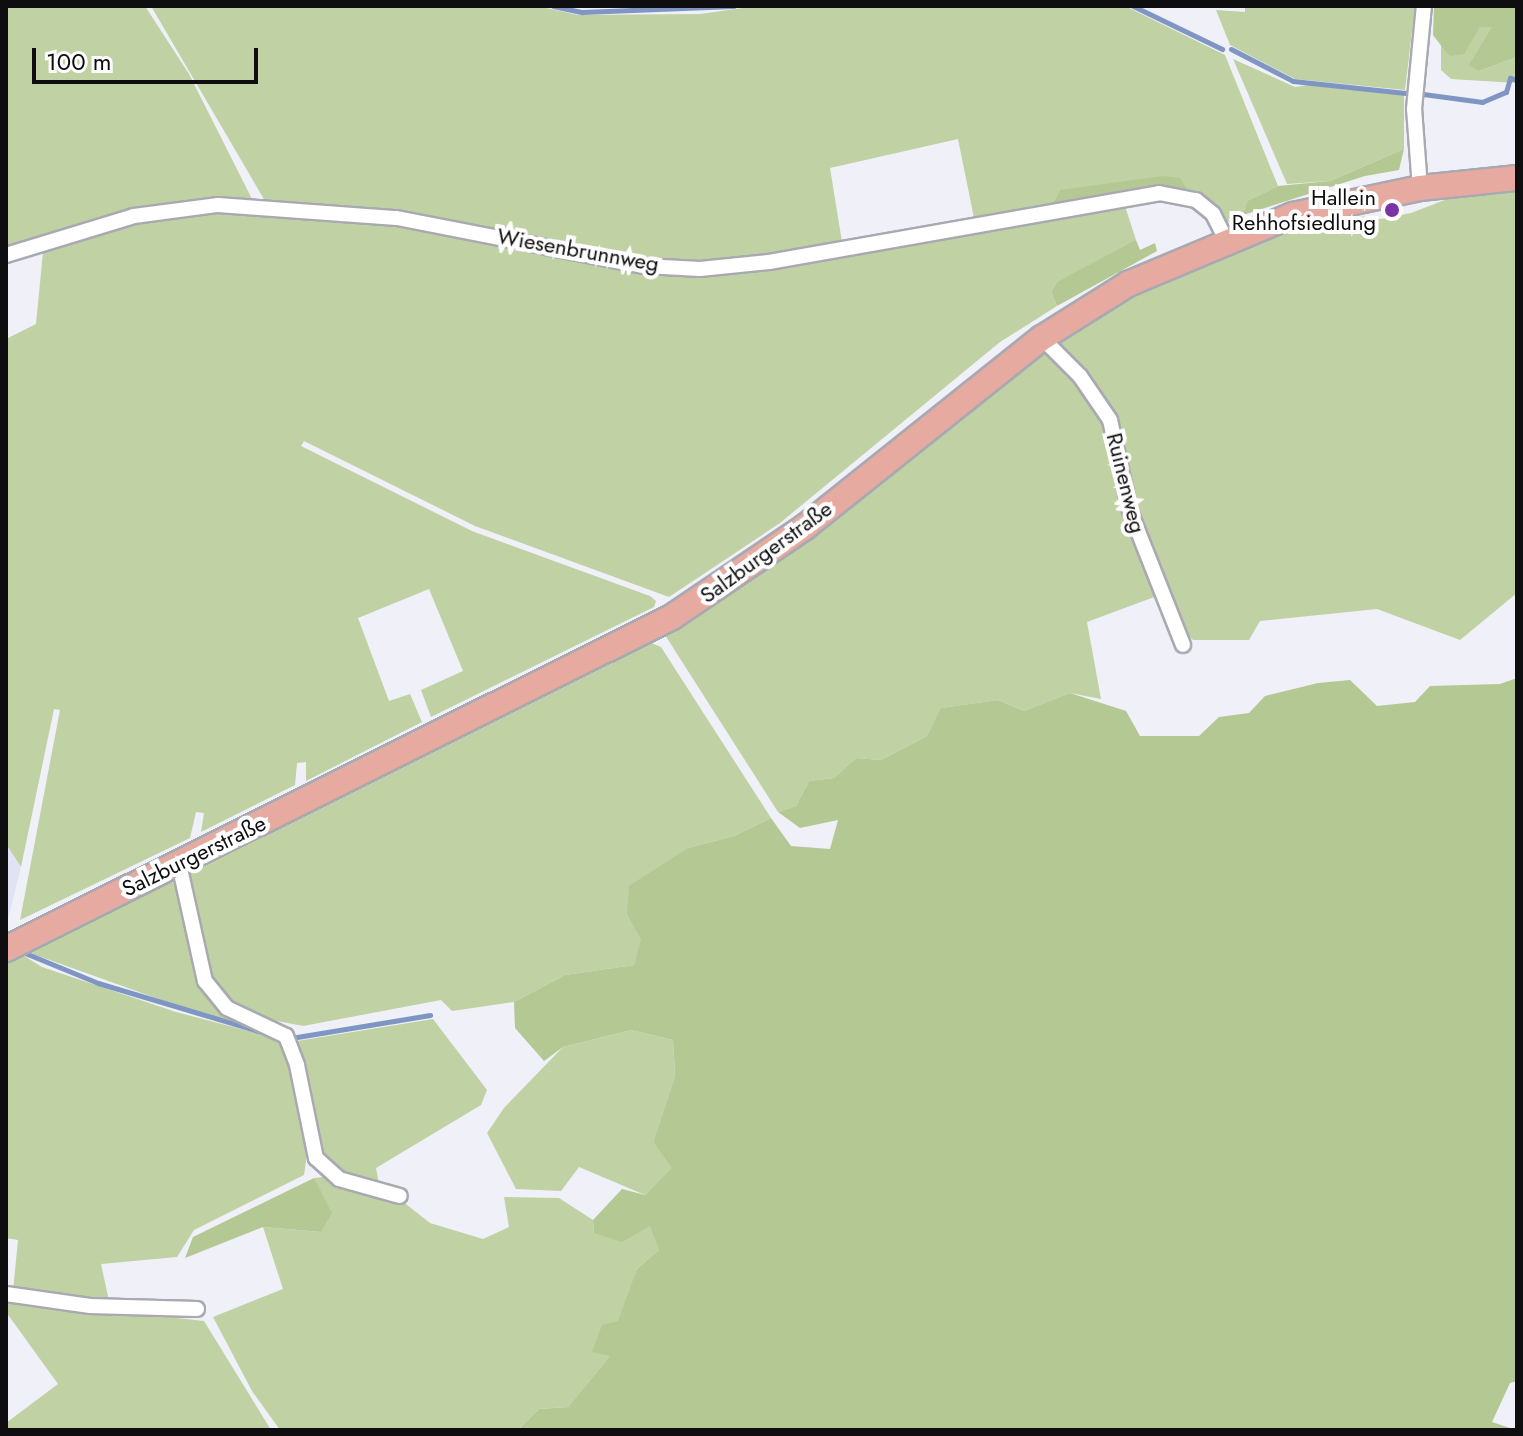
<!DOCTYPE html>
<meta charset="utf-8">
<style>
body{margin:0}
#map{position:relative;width:1523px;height:1436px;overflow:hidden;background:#eff0f8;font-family:Jost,sans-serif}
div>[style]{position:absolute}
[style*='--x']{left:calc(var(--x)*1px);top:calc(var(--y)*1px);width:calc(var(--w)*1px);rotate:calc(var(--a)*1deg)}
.built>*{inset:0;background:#e1e3f2}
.green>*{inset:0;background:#c0d1a4}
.forest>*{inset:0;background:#b4c893}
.stream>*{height:5px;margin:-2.5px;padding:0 2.5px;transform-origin:2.5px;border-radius:2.5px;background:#7f96c4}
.roads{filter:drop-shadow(2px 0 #a8a9b1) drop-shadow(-2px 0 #a8a9b1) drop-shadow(0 2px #a8a9b1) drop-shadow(0 -2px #a8a9b1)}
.minor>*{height:14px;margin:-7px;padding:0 7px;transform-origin:7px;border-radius:7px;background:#fff}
.primary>*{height:24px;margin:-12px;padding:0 12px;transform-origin:12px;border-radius:12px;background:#e6aaa1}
.dots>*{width:22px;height:22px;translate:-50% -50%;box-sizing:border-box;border:4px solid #fefefe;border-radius:50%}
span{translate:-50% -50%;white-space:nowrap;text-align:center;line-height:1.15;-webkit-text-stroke:8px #fefefe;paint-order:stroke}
.poi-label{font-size:22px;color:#0e0e11}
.right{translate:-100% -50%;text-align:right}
.street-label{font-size:22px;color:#0e0e11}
.frame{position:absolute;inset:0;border:8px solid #0e0e11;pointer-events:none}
.scale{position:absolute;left:32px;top:48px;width:226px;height:36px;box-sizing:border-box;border:4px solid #0e0e11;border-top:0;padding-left:10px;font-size:24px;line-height:28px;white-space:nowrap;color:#0e0e11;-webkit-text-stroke:6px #fefefe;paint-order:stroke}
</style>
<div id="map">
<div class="built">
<i style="clip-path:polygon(6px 844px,21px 867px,6px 927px)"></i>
</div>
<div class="green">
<i style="clip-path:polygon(6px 6px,145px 6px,189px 74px,253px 201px,167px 204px,6px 249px)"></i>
<i style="clip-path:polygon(151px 6px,537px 6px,578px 15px,700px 14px,757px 6px,1125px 6px,1225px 55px,1278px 186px,1247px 201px,1243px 215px,1228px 222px,1210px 205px,1060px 190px,1052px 204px,974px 218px,958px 139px,830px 168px,842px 242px,769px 259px,699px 264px,613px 257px,265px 201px)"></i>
<i style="clip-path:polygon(1245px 6px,1415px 6px,1405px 90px,1295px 79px,1230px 45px,1216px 10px,1245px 12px)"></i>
<i style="clip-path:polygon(1480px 27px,1493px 27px,1479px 71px,1517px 57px,1517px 83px,1451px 79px,1441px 70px,1441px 45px,1449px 56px)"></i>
<i style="clip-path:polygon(1233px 59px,1295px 87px,1315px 84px,1404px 95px,1404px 149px,1330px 181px,1287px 184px)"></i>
<i style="clip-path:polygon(1476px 188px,1487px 195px,1517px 192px,1517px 593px,1460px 640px,1377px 609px,1260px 621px,1249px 640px,1193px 640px,1181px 627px,1148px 549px,1109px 411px,1056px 344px,1058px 336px,1157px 280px,1300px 222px,1343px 214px,1381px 219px,1411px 213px)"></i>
<i style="clip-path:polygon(1124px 203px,1136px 240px,1126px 249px,1057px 282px,1051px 292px,1057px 306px,1000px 342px,780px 523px,669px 597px,475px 526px,304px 441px,301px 446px,472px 531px,650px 596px,656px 601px,654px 607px,431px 717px,421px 690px,463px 671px,429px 589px,358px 618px,389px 701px,410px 694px,422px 722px,306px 781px,306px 762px,297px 763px,295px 785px,201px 832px,204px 813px,196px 812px,190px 838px,20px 920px,60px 710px,54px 709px,21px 867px,6px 844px,6px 339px,36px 324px,43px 252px,127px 222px,213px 209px,361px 218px,653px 272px)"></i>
<i style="clip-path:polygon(1043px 351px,1092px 398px,1106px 422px,1157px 596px,1087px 622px,1101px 699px,1070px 693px,1024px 711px,998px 700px,942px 708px,927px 736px,881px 760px,856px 758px,834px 778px,809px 781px,796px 806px,778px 812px,665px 635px,821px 524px)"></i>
<i style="clip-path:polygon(644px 640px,661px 647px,771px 818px,734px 836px,688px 848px,627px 915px,642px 939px,634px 965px,565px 975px,514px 1002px,452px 1011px,441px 1000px,303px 1026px,262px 1018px,223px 999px,210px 982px,186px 882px,190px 866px)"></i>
<i style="clip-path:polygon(164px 879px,179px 885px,207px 996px,225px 1012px,272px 1033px,181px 1007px,33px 954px,26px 947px)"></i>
<i style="clip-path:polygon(18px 952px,42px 967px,176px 1012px,283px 1040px,293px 1061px,308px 1147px,304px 1175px,194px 1230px,177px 1257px,101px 1264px,109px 1301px,13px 1291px,18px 1240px,6px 1238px,6px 958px)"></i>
<i style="clip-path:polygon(433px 1019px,487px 1090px,481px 1105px,376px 1168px,380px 1188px,325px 1164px,291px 1042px)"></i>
<i style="clip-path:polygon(631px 1030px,673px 1040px,675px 1076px,653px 1142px,673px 1168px,645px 1195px,579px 1167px,561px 1191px,516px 1189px,487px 1133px,504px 1108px,563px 1047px)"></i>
<i style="clip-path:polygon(323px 1177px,402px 1201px,430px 1223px,483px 1239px,509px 1227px,504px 1197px,559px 1198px,593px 1220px,594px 1233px,651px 1226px,659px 1250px,637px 1269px,611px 1355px,568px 1407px,539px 1409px,518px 1430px,280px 1430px,252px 1391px,213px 1317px,283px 1289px,263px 1227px,321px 1232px,322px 1201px,314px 1178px)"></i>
<i style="clip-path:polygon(6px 1299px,204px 1321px,271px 1430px,6px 1430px,6px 1423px,58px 1384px,6px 1312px)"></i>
</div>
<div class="forest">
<i style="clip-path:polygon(1434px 6px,1517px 6px,1517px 57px,1479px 71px,1469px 65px,1492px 27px,1480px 27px,1464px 54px,1449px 56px,1433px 35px)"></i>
<i style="clip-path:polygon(1404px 149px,1399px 170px,1365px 176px,1243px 215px,1247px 201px,1278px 186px,1330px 181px)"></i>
<i style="clip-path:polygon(1163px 176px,1180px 178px,1191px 195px,1063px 207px,1052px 204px,1060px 190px)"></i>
<i style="clip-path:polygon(1136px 240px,1140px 250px,1155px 243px,1157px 251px,1057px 306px,1051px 292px,1057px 282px)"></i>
<i style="clip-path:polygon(1517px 678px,1517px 1381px,1510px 1383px,1492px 1422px,1516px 1430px,518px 1430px,539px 1409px,568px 1407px,610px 1356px,592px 1352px,602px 1325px,618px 1321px,637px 1269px,659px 1250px,650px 1226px,622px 1242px,594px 1233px,593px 1220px,622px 1189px,645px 1195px,672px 1168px,653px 1142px,675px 1076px,673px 1040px,631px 1030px,563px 1047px,544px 1061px,515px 1028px,514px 1002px,565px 975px,634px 965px,641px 939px,627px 915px,629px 886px,688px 848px,734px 836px,771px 818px,791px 846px,830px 849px,838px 820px,800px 828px,778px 812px,796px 806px,809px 781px,834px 778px,856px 758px,881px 760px,927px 736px,941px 708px,998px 700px,1024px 711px,1070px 693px,1126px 711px,1140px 736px,1199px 736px,1219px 717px,1249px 713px,1265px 696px,1318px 683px,1350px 680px,1377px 706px,1415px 702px,1430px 686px,1500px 684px)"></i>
<i style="clip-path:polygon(314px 1178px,332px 1213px,321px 1232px,263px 1227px,185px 1258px,193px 1237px)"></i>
</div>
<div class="stream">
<i style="--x:553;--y:6;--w:30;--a:12"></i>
<i style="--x:582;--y:12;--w:152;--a:-2.3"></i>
<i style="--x:1133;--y:6;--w:99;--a:25.8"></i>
<i style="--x:1231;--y:49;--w:70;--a:27.3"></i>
<i style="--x:1293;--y:81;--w:113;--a:6.1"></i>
<i style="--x:1423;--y:94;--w:60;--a:7.7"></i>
<i style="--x:1482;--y:102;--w:26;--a:-23"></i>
<i style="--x:1506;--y:92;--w:15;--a:-74"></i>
<i style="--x:1510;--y:78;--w:7;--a:16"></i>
<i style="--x:25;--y:953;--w:79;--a:22.3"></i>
<i style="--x:98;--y:983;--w:177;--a:16.7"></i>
<i style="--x:291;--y:1038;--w:141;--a:-9.4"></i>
</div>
<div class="roads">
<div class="minor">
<i style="--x:1420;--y:188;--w:79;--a:-94.3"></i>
<i style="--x:1414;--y:109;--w:103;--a:-84.5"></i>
<i style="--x:6;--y:255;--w:134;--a:-16.9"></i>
<i style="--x:134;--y:216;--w:85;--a:-7.5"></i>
<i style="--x:218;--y:205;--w:179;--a:4.2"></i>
<i style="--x:397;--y:218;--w:252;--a:11"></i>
<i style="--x:644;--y:266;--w:56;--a:3.1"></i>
<i style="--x:700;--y:269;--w:69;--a:-5.8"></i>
<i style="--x:769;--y:262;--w:396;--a:-10"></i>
<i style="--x:1159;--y:193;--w:38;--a:11"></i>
<i style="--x:1196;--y:200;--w:22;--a:39"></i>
<i style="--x:1213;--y:214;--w:28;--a:63"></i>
<i style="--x:1042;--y:338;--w:54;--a:45"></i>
<i style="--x:1080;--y:376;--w:53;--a:55.7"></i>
<i style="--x:1110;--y:420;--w:93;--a:77.6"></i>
<i style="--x:1130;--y:511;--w:144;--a:68.4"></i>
<i style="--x:179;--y:864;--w:120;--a:77.5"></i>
<i style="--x:205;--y:981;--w:35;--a:51"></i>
<i style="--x:227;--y:1008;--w:65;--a:25.4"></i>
<i style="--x:286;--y:1036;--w:31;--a:69"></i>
<i style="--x:297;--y:1065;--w:95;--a:78.5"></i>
<i style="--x:316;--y:1158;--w:31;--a:42"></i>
<i style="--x:339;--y:1179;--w:63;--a:15.6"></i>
<i style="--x:6;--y:1294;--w:85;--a:8.1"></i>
<i style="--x:90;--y:1306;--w:107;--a:1.6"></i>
</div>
<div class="primary">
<i style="--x:6;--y:949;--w:744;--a:-26.5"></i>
<i style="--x:672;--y:617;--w:161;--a:-34.1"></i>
<i style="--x:805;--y:527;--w:303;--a:-38.6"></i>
<i style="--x:1042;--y:338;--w:102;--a:-32.1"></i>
<i style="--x:1128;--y:284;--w:179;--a:-22.7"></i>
<i style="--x:1293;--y:215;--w:130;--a:-12"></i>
<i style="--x:1420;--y:188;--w:98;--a:-5.9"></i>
</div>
</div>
<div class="dots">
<i style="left:1392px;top:210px;background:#7a33a6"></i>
</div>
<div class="poi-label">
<span class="right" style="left:1376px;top:210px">Hallein<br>Rehhofsiedlung</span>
</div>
<div class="street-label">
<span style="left:578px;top:250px;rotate:10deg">Wiesenbrunnweg</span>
<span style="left:1126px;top:483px;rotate:76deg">Ruinenweg</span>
<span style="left:766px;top:552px;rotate:-36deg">Salzburgerstraße</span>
<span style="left:194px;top:856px;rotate:-26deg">Salzburgerstraße</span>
</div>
<div class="frame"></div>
<div class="scale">100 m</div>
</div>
